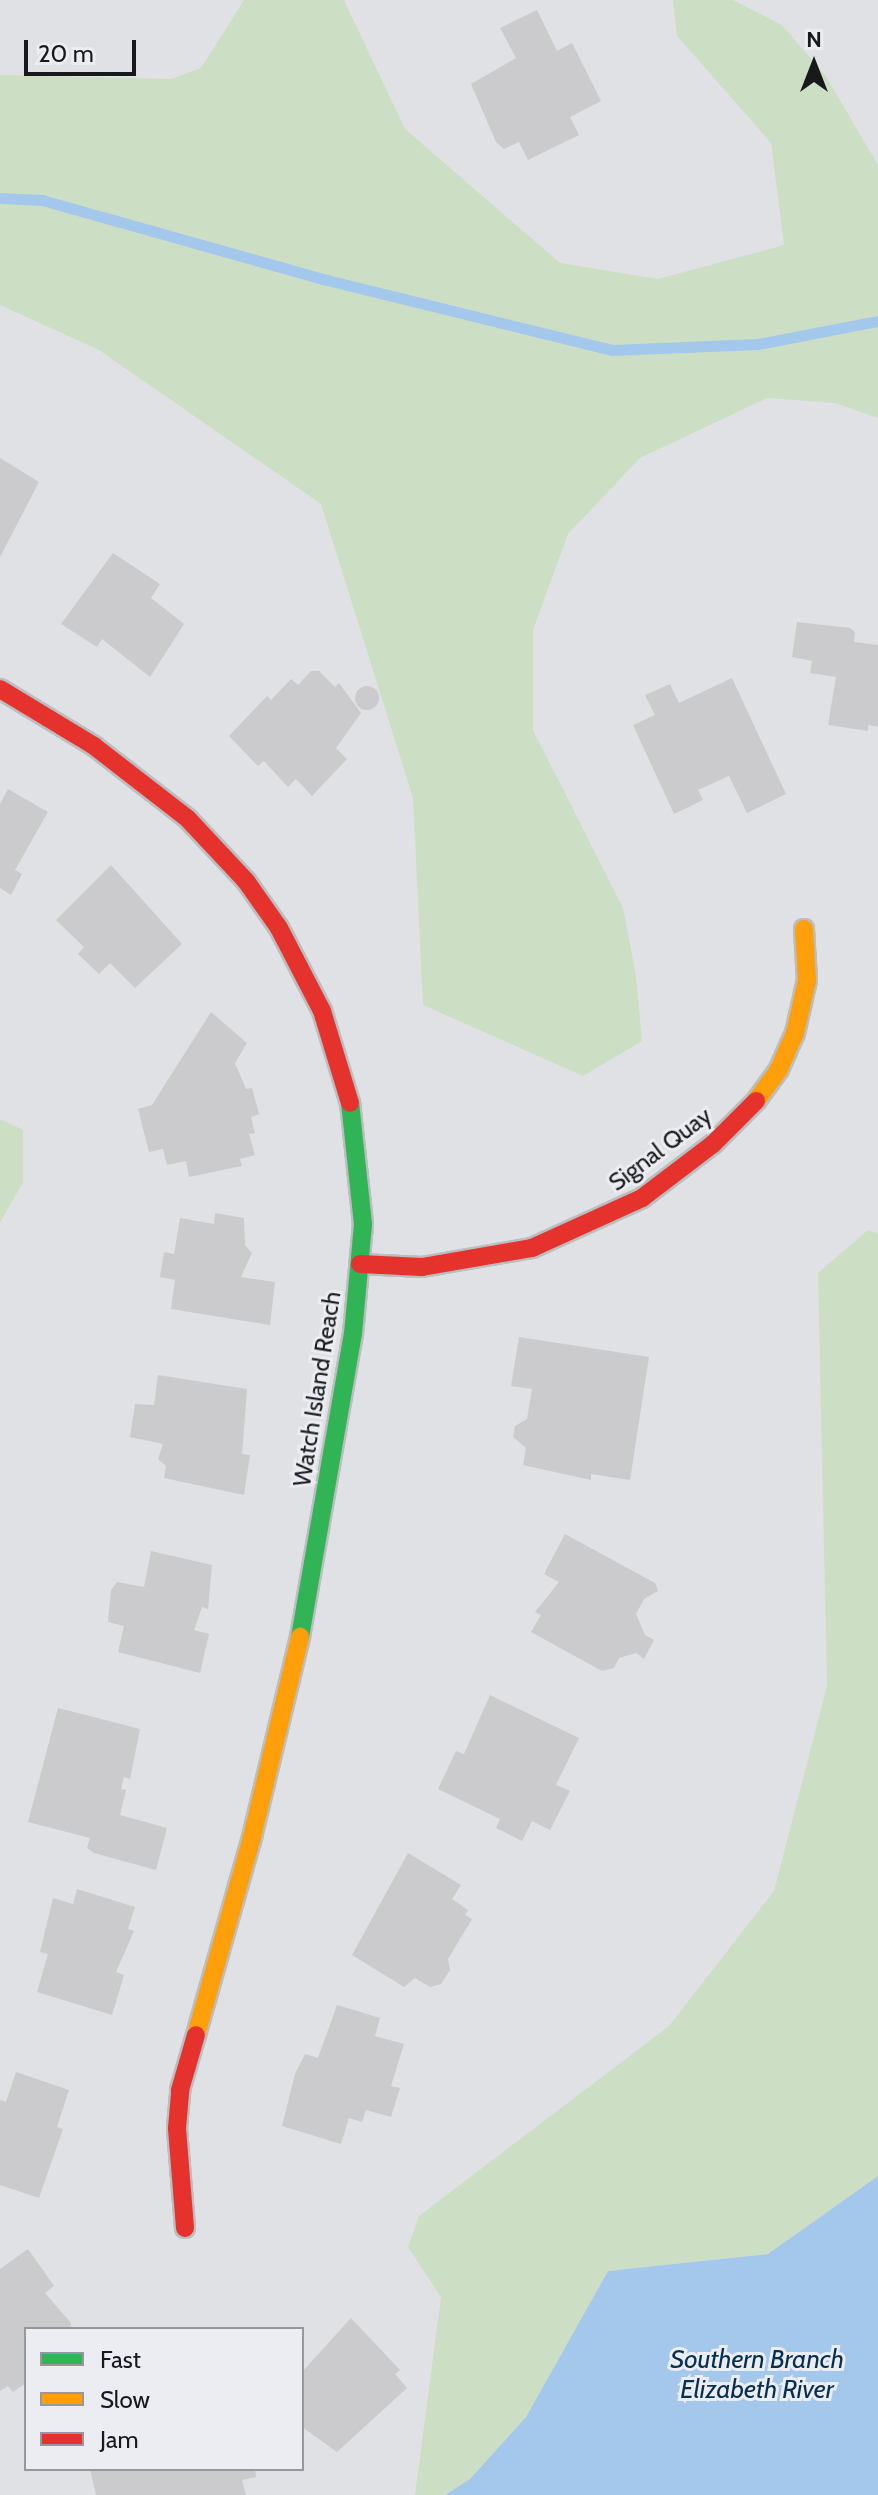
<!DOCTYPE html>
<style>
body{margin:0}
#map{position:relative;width:878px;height:2495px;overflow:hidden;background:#e0e1e4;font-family:Cabin,sans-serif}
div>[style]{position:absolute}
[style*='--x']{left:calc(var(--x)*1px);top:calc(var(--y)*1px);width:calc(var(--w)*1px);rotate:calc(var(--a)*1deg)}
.green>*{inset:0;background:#ccdfc4}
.water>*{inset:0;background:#a3c8ec}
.stream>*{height:11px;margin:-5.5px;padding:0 5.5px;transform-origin:5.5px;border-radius:5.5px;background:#a3c8ec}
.building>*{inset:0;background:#cbcacc}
.round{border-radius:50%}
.roads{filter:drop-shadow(2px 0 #bcbdbf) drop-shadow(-2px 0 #bcbdbf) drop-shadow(0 2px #bcbdbf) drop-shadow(0 -2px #bcbdbf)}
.fast>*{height:18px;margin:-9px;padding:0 9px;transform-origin:9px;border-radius:9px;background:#30b455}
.slow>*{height:18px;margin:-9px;padding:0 9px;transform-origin:9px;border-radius:9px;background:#ff9f0a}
.jam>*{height:18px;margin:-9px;padding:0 9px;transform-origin:9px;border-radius:9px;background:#e5322d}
span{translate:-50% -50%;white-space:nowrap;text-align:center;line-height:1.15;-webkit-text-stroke:6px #ebedf3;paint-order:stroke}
.street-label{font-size:24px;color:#18191b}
.water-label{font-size:26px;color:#072f4f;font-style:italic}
.legend{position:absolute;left:24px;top:2327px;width:280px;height:144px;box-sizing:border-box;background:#ebedf3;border:2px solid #97989d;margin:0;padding:10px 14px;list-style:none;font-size:24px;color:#18191b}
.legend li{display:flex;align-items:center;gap:16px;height:40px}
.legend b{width:40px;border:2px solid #97989d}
.north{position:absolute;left:774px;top:24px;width:80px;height:80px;-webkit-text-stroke:6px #ebedf3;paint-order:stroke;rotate:0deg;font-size:22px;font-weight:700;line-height:32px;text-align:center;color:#18191b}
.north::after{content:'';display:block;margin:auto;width:28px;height:36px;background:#18191b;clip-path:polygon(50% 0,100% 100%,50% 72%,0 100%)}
.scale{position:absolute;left:24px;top:40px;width:112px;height:36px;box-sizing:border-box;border:4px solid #18191b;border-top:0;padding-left:10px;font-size:24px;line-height:28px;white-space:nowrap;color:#18191b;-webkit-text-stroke:6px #ebedf3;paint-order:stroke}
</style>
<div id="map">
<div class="green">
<i style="clip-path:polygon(244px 0,344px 0,405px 129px,560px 263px,658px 279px,784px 245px,771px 143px,677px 36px,673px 0,733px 0,782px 25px,827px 78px,878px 165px,878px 418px,835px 403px,767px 398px,640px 458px,568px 534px,533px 630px,533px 730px,623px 908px,636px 976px,642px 1041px,583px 1076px,423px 1005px,413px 798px,321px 504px,99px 350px,0 305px,0 75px,171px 79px,201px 68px)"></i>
<i style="clip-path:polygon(0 1119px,23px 1130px,23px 1182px,0 1223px)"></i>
<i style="clip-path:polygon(868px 1230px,878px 1234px,878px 2176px,768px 2254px,608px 2271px,526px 2417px,470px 2479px,445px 2495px,415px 2495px,441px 2297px,408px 2247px,419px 2216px,669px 2026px,774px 1891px,827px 1686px,818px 1273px)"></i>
</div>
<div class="water">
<i style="clip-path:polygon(878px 2176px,878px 2495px,445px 2495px,470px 2479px,526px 2417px,608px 2271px,768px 2254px)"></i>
</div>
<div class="stream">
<i style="--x:0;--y:198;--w:42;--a:2.7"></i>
<i style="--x:42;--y:200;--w:296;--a:15.7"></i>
<i style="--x:327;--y:280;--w:293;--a:13.8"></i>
<i style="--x:612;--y:350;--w:146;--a:-2.4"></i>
<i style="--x:758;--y:344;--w:122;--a:-10.9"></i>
</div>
<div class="building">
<i style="clip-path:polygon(537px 10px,557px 51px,572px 43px,601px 101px,570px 117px,579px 135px,528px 160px,519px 142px,504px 149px,496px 142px,471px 84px,516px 58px,500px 28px)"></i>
<i style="clip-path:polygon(0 458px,39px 482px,0 557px)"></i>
<i style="clip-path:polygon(113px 553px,160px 584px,151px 598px,184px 624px,150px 677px,102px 639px,97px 647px,61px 624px)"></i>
<i style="clip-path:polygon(797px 622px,850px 628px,855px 632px,854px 642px,878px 645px,878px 727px,868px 725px,868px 731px,828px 725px,836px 677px,810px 673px,812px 661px,792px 657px)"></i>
<i style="clip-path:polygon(311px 671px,319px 671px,335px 687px,339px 683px,361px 713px,336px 748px,347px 759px,312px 796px,296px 779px,288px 787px,264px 761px,258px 766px,229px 736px,267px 696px,271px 700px,291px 679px,298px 685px)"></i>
<i style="clip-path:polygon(732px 678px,786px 794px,747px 813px,729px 776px,698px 790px,703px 800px,674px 814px,633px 725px,655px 715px,645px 695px,670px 684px,679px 703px)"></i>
<i class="round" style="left:355px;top:686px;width:24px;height:24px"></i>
<i style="clip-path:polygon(8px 789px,48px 812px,15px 870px,22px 874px,11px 895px,0 888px,0 804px)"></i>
<i style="clip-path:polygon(111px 865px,182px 944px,135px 988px,110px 963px,99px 974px,78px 954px,84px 947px,56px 920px)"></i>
<i style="clip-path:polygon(211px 1012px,247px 1043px,235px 1063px,246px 1089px,252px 1088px,259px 1114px,251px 1117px,255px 1133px,249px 1134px,255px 1155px,240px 1159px,242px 1166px,189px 1177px,186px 1161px,167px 1165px,163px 1149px,149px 1152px,138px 1109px,152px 1105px)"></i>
<i style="clip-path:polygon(215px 1213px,244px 1218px,245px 1245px,252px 1253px,241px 1277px,275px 1282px,270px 1325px,171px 1309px,175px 1280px,160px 1277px,164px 1252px,174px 1254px,180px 1218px,214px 1224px)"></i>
<i style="clip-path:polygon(519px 1337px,649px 1357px,630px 1480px,591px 1474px,591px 1480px,523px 1465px,526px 1448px,513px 1437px,515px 1426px,527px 1419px,532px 1389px,511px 1386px)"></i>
<i style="clip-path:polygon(158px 1375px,247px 1389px,242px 1454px,250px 1455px,244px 1495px,164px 1478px,166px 1466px,158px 1459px,163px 1444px,130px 1437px,135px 1404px,154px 1405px)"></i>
<i style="clip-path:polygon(565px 1534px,655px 1583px,658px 1591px,644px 1599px,636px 1614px,645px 1635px,654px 1640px,644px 1659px,636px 1653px,619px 1658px,614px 1668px,602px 1671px,531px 1632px,541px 1615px,535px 1612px,559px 1582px,544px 1574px)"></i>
<i style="clip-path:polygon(151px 1551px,212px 1565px,208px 1609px,202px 1607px,194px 1630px,209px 1634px,200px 1673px,118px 1652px,124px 1626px,108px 1622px,111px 1590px,117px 1582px,144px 1587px)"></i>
<i style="clip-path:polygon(490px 1695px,579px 1738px,556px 1785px,570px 1791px,550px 1830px,532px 1821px,522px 1841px,496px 1828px,500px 1819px,438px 1789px,456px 1751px,464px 1754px)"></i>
<i style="clip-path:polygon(58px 1708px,140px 1729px,130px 1779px,124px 1777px,121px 1789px,126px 1790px,120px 1815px,167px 1828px,156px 1870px,94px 1853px,87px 1848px,90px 1838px,28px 1822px)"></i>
<i style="clip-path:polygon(408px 1853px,461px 1885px,452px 1899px,468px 1910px,465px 1915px,472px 1919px,448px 1959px,450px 1970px,441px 1984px,430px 1987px,415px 1978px,404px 1987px,352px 1955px)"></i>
<i style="clip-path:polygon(77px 1889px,135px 1907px,128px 1929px,134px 1931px,116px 1972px,124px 1975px,112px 2015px,37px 1992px,48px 1954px,40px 1952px,53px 1898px,73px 1904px)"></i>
<i style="clip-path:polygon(337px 2005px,380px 2018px,375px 2036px,404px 2044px,391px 2086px,400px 2088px,391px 2117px,366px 2110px,362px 2122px,349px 2118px,341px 2144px,282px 2126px,295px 2074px,305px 2054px,318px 2058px)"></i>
<i style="clip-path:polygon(16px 2072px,69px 2090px,57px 2127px,63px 2129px,39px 2198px,0 2185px,0 2100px,6px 2102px)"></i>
<i style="clip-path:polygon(28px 2249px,54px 2286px,45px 2293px,71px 2323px,70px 2329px,26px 2329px,26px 2383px,13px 2392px,8px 2386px,0 2391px,0 2269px)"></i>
<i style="clip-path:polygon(351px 2318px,400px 2370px,395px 2374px,407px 2388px,337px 2452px,302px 2427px,302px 2372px)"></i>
<i style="clip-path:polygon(90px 2469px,255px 2469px,256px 2477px,242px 2480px,246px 2495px,96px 2495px)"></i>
</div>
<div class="roads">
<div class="fast">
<i style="--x:300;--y:1637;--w:308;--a:-80.1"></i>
<i style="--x:353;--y:1334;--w:110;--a:-84.8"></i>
<i style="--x:363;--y:1224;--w:122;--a:-96.1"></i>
</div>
<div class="slow">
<i style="--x:756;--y:1101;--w:39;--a:-54"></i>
<i style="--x:779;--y:1069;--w:39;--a:-66"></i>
<i style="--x:795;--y:1033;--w:54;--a:-77.2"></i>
<i style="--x:807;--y:980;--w:51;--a:-93.4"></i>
<i style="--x:196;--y:2035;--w:206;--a:-74.2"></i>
<i style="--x:252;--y:1837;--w:206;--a:-76.5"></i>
</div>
<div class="jam">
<i style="--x:0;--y:689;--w:110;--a:31.2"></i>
<i style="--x:94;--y:746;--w:119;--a:37.8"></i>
<i style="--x:188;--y:819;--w:85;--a:46.9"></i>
<i style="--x:246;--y:881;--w:57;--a:54.9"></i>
<i style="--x:279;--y:928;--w:93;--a:62.6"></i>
<i style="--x:322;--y:1011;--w:96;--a:73.1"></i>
<i style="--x:360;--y:1264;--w:62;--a:2.8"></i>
<i style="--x:422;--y:1267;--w:112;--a:-9.8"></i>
<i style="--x:532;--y:1248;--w:121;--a:-24.4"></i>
<i style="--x:642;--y:1198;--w:89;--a:-37.3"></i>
<i style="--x:713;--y:1144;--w:61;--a:-45"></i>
<i style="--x:185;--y:2228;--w:100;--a:-94.6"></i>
<i style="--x:177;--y:2128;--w:38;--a:-85"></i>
<i style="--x:180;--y:2090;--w:57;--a:-73.8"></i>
</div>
</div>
<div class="street-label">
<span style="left:660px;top:1149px;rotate:-37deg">Signal Quay</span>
<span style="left:317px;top:1389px;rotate:-81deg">Watch Island Reach</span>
</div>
<div class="water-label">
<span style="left:757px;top:2375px">Southern Branch<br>Elizabeth River</span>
</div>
<ul class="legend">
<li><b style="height:10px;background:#30b455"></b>Fast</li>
<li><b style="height:10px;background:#ff9f0a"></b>Slow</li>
<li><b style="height:10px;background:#e5322d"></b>Jam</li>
</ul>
<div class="north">N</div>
<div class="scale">20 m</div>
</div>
